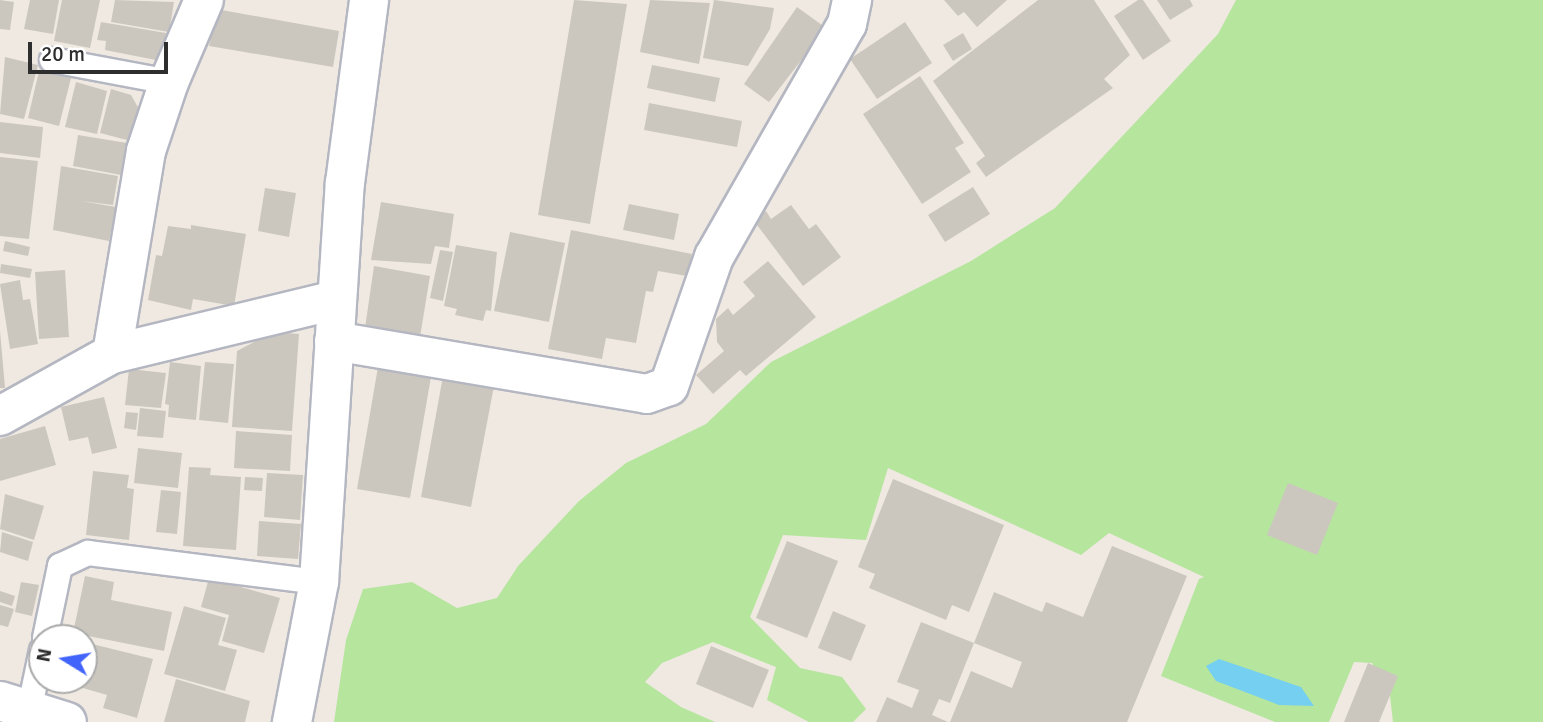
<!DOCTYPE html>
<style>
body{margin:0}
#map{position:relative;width:1543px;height:722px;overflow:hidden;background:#efe9e1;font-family:Signika,sans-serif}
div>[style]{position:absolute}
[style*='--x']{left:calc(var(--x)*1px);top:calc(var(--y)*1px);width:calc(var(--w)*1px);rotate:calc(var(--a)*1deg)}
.green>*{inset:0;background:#b6e59e}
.water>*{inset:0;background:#75cff0}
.building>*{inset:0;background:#cbc7bf}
.roads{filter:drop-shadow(2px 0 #b4b7c1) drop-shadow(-2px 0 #b4b7c1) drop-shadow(0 2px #b4b7c1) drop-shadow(0 -2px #b4b7c1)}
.lane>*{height:24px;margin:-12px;padding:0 12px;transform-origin:12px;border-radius:12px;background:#fff}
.street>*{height:38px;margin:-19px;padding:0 19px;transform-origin:19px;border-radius:19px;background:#fff}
span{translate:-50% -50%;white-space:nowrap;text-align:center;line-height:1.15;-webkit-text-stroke:5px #fff;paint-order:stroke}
.north{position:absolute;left:28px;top:624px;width:70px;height:70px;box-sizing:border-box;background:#fff;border:2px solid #ababab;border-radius:50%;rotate:281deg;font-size:19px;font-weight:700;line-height:28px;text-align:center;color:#2e2e2e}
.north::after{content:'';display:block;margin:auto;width:24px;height:32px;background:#4264fb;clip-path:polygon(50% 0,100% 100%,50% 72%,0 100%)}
.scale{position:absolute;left:28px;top:42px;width:140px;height:32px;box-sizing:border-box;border:4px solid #2e2e2e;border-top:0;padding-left:9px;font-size:21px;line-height:24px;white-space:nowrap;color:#2e2e2e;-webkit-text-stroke:5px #fff;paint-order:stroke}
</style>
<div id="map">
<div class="green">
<i style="clip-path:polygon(1236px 0,1543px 0,1543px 722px,1393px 722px,1390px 696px,1372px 663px,1354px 662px,1329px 722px,1275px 722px,1161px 676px,1199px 579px,1204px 577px,1109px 533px,1081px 555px,888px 468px,866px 540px,783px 535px,750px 617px,800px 668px,842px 677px,866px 709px,853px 722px,809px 722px,767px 700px,776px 667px,713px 642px,662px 663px,645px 682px,681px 707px,715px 722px,334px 722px,346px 640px,363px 589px,412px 582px,457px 608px,497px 598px,518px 566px,579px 501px,626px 463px,706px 424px,771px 362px,971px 261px,1055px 208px,1218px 34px)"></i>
</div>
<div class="water">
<i style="clip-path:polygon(1219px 659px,1301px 687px,1314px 706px,1279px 705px,1216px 681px,1206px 666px)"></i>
</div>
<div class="building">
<i style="clip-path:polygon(0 0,14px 2px,10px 30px,0 29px)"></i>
<i style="clip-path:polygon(30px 0,59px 0,53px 34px,24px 29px)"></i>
<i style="clip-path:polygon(62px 0,100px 0,90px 48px,54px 41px)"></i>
<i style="clip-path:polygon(115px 0,174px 2px,169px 32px,111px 22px)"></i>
<i style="clip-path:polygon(574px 0,627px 4px,590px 224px,538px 215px)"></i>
<i style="clip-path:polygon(650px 0,710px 3px,699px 64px,640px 52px)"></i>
<i style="clip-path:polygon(714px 0,774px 8px,770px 29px,748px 66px,703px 58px)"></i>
<i style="clip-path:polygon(944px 0,1007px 0,977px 27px,964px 12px,958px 16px)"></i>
<i style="clip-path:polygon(1038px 0,1094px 0,1130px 55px,1104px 79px,1113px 88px,986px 177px,976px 163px,985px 156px,933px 81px)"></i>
<i style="clip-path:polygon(1138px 0,1143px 0,1171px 41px,1143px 60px,1114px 16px)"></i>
<i style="clip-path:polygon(1157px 0,1190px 0,1193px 6px,1170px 20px)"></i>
<i style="clip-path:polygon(797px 7px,826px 28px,769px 102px,744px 84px)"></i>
<i style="clip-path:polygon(216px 9px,339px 31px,333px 67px,209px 46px)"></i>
<i style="clip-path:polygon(101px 22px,166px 33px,161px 61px,105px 50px,106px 41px,97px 40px)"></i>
<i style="clip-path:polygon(905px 22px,932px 63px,877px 99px,850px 59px)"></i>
<i style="clip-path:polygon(963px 33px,972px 49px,953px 61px,943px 45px)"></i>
<i style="clip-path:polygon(5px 57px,38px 65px,24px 119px,0 114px)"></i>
<i style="clip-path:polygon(652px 65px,720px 78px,715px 102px,647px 88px)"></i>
<i style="clip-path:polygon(39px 71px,71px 78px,59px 126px,28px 118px)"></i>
<i style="clip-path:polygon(920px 76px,964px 143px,955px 148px,971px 172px,922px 204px,863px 114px)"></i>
<i style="clip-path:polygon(76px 82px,107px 91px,97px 134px,65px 127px)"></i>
<i style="clip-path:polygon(111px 89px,131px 95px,139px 109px,131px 141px,100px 133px)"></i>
<i style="clip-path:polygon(649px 103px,742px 121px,737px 147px,644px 130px)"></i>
<i style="clip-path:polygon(0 122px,43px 127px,40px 158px,0 153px)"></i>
<i style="clip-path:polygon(78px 135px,127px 143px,121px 175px,73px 166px)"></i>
<i style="clip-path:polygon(0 157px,38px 161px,29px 239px,0 236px)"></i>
<i style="clip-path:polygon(61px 166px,118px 176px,113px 205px,81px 201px,116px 207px,109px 241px,53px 230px)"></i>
<i style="clip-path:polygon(973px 187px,990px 214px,945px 242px,928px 215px)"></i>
<i style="clip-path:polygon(265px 188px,296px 193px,289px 237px,258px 231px)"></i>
<i style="clip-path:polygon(381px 202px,454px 214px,449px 248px,435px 246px,431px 264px,371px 260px)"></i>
<i style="clip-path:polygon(629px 204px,679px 214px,674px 240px,623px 230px)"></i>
<i style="clip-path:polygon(791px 205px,809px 229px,816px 224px,841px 257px,803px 286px,754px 221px,766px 211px,771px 219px)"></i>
<i style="clip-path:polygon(191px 225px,246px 234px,234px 306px,193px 299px,191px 310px,148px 300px,156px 255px,162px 256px,168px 226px,191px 229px)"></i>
<i style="clip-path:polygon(571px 230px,692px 254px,687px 276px,658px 271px,653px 292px,646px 291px,636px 343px,606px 338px,602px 359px,548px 349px)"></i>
<i style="clip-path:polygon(510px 232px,565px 243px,549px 322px,494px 311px)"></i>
<i style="clip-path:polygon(5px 241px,30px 247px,28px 256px,3px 251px)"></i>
<i style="clip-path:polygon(456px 245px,497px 252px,491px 311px,486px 310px,483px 321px,455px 315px,457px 309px,444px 306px)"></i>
<i style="clip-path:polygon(440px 250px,453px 252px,443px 301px,430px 298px)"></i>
<i style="clip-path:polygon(768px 261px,816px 317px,746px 376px,740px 370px,713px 394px,696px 375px,724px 351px,717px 342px,716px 319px,728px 308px,733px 315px,755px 296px,743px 282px)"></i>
<i style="clip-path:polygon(1px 264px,32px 269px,30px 278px,0 273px)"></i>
<i style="clip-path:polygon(374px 266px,430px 276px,420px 337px,365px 328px)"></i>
<i style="clip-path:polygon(65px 270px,69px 337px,39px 339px,35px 272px)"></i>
<i style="clip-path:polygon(20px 280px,23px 300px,30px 299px,38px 344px,10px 349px,0 284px)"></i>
<i style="clip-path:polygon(0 331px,5px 388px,0 388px)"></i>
<i style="clip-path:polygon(273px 332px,299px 334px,292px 431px,232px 427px,237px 351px)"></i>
<i style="clip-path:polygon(170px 362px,201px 366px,196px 420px,168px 417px,169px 405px,165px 404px)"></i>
<i style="clip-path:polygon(205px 362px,234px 364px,228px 423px,199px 420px)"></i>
<i style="clip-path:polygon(378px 367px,431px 377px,410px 498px,357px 489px)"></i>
<i style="clip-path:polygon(129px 369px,166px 373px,161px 408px,125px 405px)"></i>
<i style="clip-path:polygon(443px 376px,494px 386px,471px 507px,421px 497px)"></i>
<i style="clip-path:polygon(104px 397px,117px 448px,92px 454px,88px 437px,69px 441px,61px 407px)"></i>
<i style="clip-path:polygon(140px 408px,166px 411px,163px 438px,137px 436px)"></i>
<i style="clip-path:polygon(126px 412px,138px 413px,136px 430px,124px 428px)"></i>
<i style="clip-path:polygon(45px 426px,56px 465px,0 481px,0 439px)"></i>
<i style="clip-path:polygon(236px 431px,292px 435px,290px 471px,234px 468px)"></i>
<i style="clip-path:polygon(138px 448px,182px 453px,178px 488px,134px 483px)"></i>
<i style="clip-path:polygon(189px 467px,211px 468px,210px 475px,241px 477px,236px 550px,183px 546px)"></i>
<i style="clip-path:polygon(93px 471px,129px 475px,127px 488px,134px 489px,129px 540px,86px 535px)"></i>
<i style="clip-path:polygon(267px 473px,303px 475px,300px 520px,264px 517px)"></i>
<i style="clip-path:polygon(245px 477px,263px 478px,262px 491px,244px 490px)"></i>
<i style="clip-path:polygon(893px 479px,1004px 525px,969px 612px,952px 605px,946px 620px,869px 588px,875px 574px,858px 567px)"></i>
<i style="clip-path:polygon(1288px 483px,1338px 503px,1317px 555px,1267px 535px)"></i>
<i style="clip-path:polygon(161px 490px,181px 492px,177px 534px,156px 532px)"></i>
<i style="clip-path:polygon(5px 494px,44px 506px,34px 540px,0 529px)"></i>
<i style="clip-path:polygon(259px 521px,301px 524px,298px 559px,257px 556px)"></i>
<i style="clip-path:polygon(2px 532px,33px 542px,28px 561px,0 552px)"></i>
<i style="clip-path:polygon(787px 541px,838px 561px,807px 638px,756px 618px)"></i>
<i style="clip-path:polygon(1112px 546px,1187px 576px,1127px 722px,950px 722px,971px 671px,1012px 688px,1022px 662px,974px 643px,994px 592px,1042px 612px,1046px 602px,1083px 617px)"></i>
<i style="clip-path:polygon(85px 576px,114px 582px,111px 600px,172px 612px,164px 651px,73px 633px)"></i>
<i style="clip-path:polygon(209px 578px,280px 598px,264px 653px,222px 641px,229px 615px,201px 607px)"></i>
<i style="clip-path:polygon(21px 582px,39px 585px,32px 616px,15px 612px)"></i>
<i style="clip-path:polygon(0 591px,15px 596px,12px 606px,0 602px)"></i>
<i style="clip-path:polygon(0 605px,14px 609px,8px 627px,0 625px)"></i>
<i style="clip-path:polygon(184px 606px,226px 618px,218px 645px,237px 650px,225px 691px,164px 674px)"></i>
<i style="clip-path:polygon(833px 611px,866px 625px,851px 661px,818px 648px)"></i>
<i style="clip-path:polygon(921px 622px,974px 643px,950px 703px,939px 699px,932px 715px,948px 722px,876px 722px,887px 697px,912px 708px,919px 690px,897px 682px)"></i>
<i style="clip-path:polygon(84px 642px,153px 659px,137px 718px,103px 708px,107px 695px,76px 686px,77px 680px,84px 680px)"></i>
<i style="clip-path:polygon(711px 646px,769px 670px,753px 708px,696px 684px)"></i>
<i style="clip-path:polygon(1368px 663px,1398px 676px,1379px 722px,1344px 722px)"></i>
<i style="clip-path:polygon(176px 679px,250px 701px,245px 722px,164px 722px)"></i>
</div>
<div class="roads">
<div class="lane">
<i style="--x:52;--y:60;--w:119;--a:10.6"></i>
<i style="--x:45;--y:638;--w:74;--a:-78.2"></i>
<i style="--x:60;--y:566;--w:31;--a:-25"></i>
<i style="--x:88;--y:553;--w:233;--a:7.2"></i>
<i style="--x:29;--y:711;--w:62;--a:-78"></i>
</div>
<div class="street">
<i style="--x:334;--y:341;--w:317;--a:9.6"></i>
<i style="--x:647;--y:394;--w:23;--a:-20"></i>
<i style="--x:669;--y:386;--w:137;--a:-70.8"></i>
<i style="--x:714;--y:257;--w:268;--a:-60.3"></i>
<i style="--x:847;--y:24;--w:25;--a:-78"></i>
<i style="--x:112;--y:354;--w:206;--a:-80.5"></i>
<i style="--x:146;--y:151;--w:73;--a:-71.6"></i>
<i style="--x:169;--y:82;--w:89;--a:-66.9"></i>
<i style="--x:0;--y:416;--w:128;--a:-29"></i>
<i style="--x:112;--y:354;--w:230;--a:-13.6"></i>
<i style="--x:0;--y:701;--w:70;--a:17.4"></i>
<i style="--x:292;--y:722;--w:143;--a:-79.1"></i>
<i style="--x:319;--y:582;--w:400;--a:-86.3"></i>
<i style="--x:345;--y:183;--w:185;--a:-82.5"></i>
</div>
</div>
<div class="north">N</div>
<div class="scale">20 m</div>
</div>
